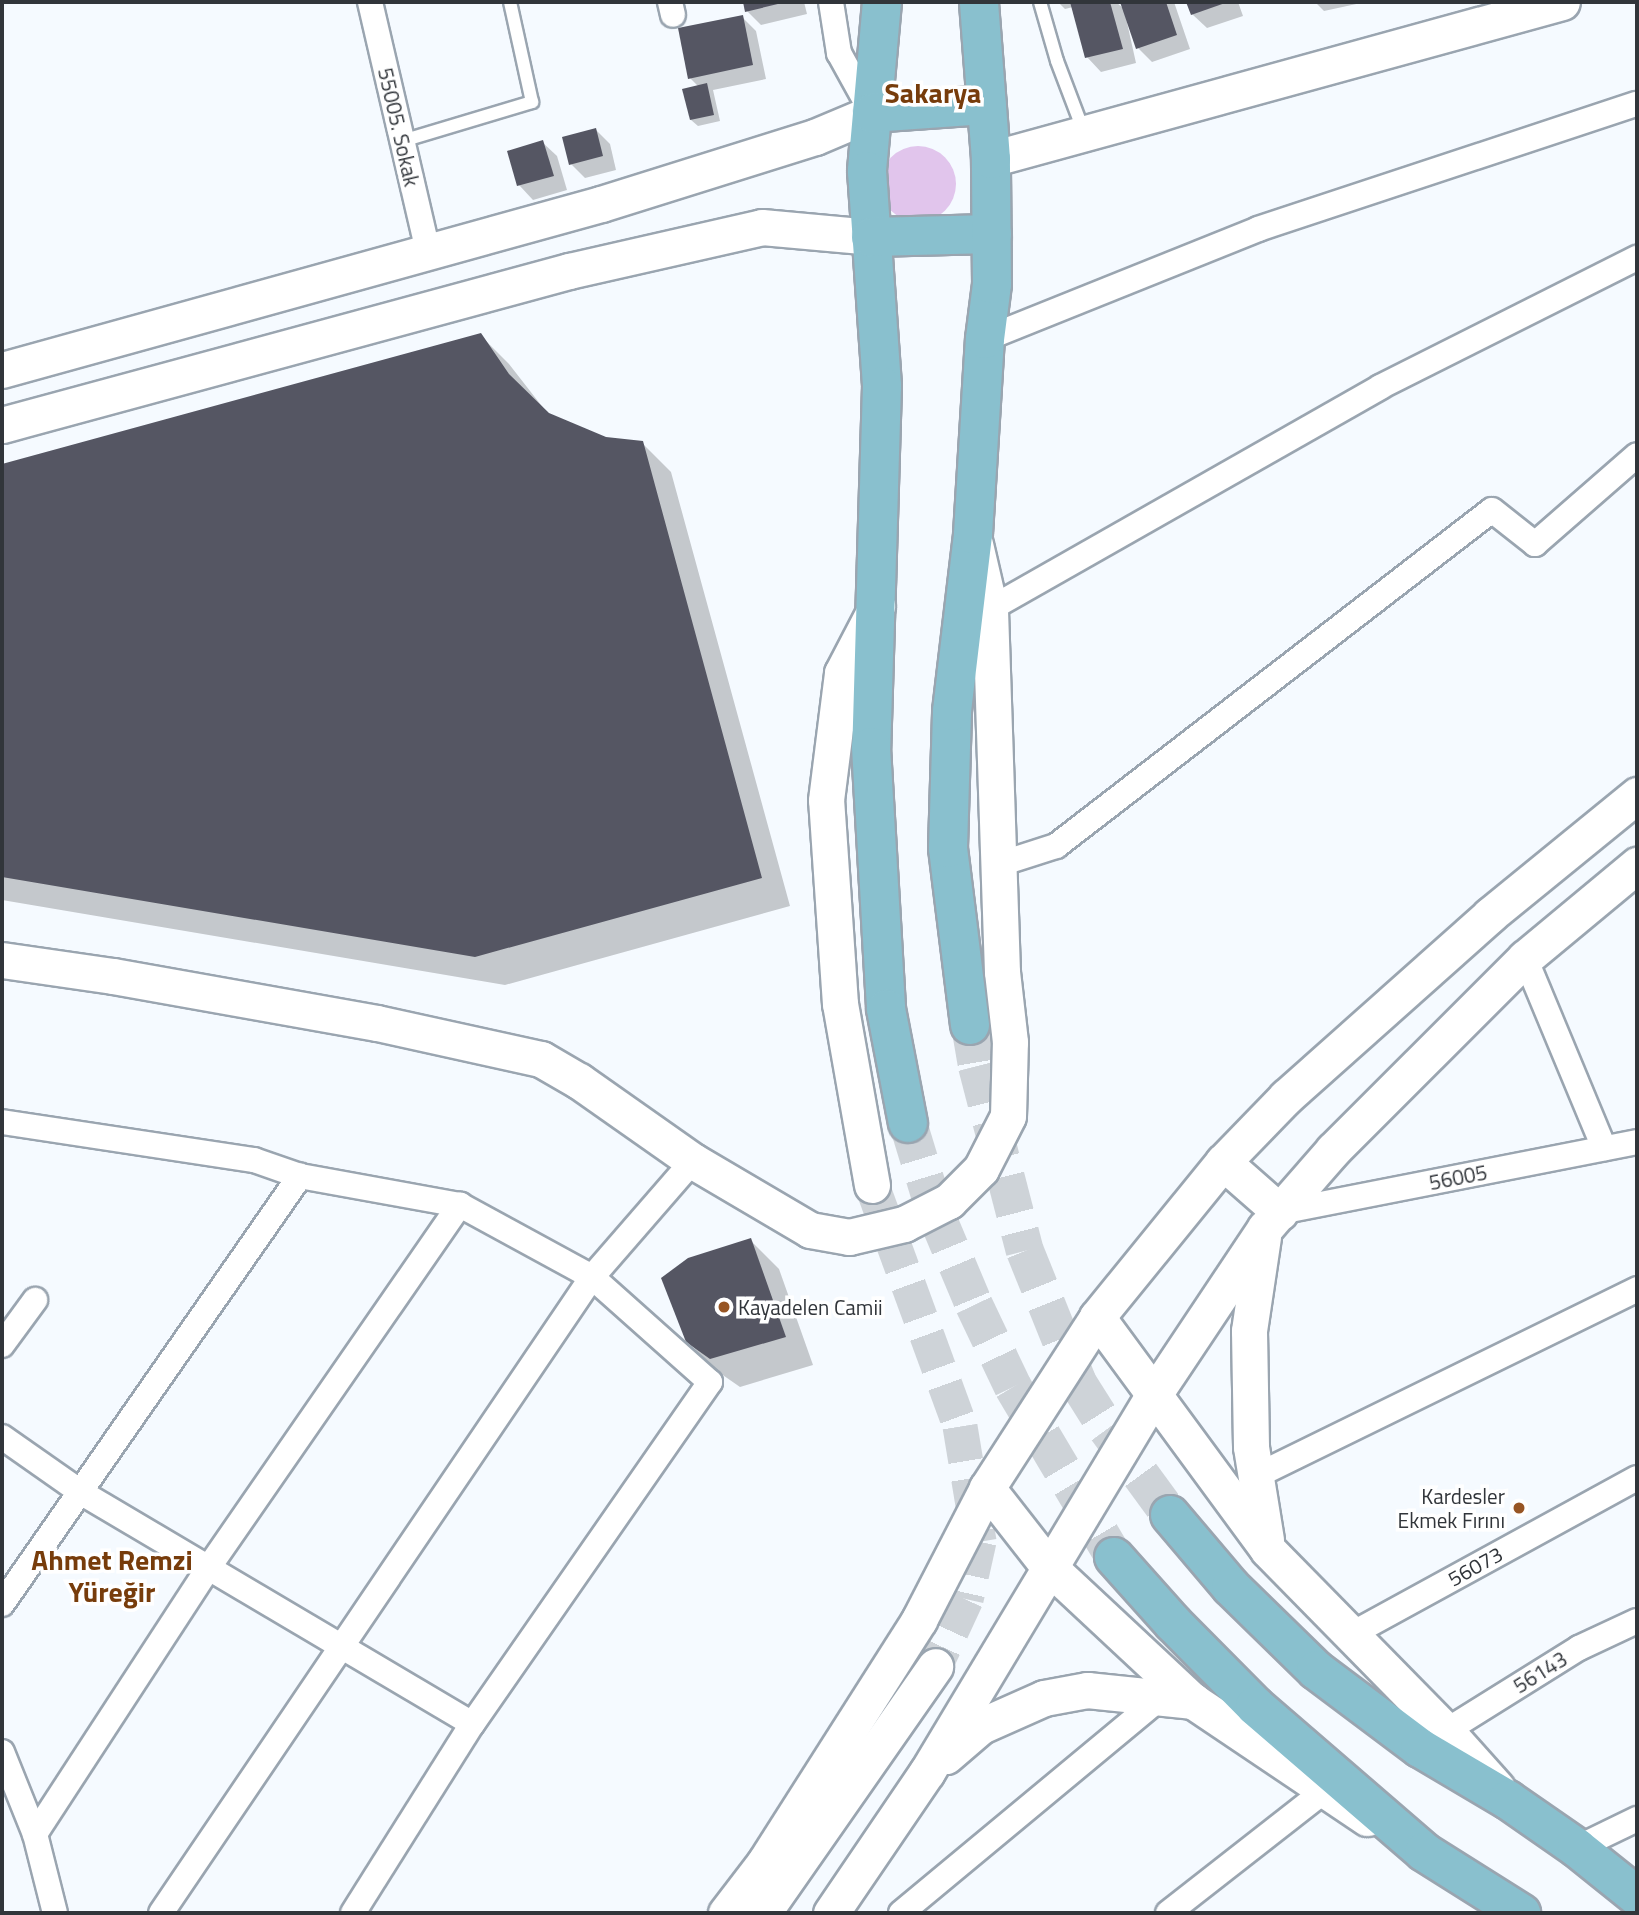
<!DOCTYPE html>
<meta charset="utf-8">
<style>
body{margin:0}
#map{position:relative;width:1639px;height:1915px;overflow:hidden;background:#f5faff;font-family:"Titillium Web",sans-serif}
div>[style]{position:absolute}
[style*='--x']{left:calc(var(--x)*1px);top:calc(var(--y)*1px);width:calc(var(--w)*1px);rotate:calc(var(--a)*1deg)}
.green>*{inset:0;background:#e1c5ec}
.round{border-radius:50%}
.shadow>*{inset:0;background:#0003}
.building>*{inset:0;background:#555663}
.secondary-tunnel>*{height:35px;margin-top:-17.5px;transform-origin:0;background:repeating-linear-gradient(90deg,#ced3d8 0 35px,transparent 0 53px)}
.primary-tunnel>*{height:38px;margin-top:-19px;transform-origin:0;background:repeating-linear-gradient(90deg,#ced3d8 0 38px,transparent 0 57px)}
.roads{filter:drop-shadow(2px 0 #9aa5b0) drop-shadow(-2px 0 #9aa5b0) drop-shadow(0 2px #9aa5b0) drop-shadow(0 -2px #9aa5b0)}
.lane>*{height:12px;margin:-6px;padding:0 6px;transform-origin:6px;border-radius:6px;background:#fff}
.street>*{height:24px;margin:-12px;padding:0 12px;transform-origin:12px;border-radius:12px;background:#fff}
.secondary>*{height:35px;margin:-17.5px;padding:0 17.5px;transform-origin:17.5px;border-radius:17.5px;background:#fff}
.primary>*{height:38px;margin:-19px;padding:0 19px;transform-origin:19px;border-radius:19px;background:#89c0ce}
.dots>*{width:19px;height:19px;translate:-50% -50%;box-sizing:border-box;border:4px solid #fff;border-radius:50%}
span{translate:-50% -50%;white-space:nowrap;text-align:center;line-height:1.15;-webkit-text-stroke:7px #fff;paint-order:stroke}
.street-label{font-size:21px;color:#31353a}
.poi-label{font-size:21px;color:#31353a}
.left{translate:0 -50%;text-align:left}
.right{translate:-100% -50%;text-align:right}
.district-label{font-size:28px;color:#773c0b;font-weight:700}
.frame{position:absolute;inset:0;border:4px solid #31353a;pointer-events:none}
</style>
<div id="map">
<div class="green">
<i class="round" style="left:880px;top:146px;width:76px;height:76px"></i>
</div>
<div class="shadow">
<i style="clip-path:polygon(745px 2px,804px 2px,807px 14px,761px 25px,747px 11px)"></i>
<i style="clip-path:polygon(1058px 2px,1116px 2px,1124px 9px,1136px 63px,1101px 72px,1087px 57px,1073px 7px,1065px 9px)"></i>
<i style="clip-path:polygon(1122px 2px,1174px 2px,1190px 49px,1152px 62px,1138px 48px)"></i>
<i style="clip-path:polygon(1188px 2px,1238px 2px,1243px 16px,1207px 28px,1192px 14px)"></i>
<i style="clip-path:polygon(1315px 2px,1361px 2px,1361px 3px,1324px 11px)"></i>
<i style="clip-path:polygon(742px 17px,756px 31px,766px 79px,713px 90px,720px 121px,698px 126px,691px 120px,699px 87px,690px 78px)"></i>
<i style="clip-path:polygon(596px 130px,610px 144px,616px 170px,585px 178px,571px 164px)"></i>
<i style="clip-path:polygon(542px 142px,557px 156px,567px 190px,533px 200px,519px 185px)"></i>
<i style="clip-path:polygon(480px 335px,509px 364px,548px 414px,606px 439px,642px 443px,671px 472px,790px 906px,505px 985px,2px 900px,2px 466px)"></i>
<i style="clip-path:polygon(750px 1240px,779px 1269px,813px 1365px,740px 1387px,717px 1371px,687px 1341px)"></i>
</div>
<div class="building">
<i style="clip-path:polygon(743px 2px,781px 2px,782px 3px,745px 12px)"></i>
<i style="clip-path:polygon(1070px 2px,1110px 2px,1123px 49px,1085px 58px)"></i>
<i style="clip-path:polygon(1120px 2px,1166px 2px,1177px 35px,1136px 49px)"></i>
<i style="clip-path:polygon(1186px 2px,1228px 2px,1191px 15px)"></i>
<i style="clip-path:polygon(743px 15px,753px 65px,688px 79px,678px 28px)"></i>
<i style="clip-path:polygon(707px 83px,714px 115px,690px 120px,682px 89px)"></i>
<i style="clip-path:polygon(596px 128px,603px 156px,569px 165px,562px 137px)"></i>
<i style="clip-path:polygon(543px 140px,554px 176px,517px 186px,507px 151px)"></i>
<i style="clip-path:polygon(481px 333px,509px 374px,549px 413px,606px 437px,643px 441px,762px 878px,475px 957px,2px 877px,2px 464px)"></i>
<i style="clip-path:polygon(751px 1238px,786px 1337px,710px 1359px,686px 1342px,661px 1278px,688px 1258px)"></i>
</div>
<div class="secondary-tunnel">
<i style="--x:872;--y:1185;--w:257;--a:69.9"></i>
<i style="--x:960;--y:1426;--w:117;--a:80.6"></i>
<i style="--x:979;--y:1541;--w:59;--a:102.6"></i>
<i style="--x:966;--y:1599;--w:74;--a:114.8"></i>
</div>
<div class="primary-tunnel">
<i style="--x:970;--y:1025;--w:42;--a:80.3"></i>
<i style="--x:977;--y:1066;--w:191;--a:75.5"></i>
<i style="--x:1025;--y:1251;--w:142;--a:68.1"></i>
<i style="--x:1078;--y:1383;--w:54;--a:57.8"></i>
<i style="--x:1107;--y:1429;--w:107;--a:53.8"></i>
<i style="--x:908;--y:1123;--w:93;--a:73.1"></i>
<i style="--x:935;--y:1212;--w:101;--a:67.2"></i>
<i style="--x:974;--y:1305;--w:91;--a:64.6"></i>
<i style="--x:1013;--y:1387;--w:198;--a:59.3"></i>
</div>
<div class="roads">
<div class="lane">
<i style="--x:1040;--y:2;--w:61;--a:73.9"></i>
<i style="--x:1057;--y:61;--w:76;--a:69.2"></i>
<i style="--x:402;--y:141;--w:136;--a:-16.7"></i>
<i style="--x:532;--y:102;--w:102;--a:-102.4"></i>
</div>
<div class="street">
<i style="--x:370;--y:2;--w:257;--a:76.9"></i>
<i style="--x:670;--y:2;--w:13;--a:77"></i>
<i style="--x:831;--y:2;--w:52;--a:81.1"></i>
<i style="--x:839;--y:53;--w:66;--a:61.1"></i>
<i style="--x:985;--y:339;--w:294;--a:-21.9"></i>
<i style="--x:1258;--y:229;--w:399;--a:-18.3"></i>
<i style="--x:990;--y:609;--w:449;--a:-29.6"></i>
<i style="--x:1380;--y:387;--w:288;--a:-26.7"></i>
<i style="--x:1000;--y:864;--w:59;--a:-17.8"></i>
<i style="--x:1056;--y:846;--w:550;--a:-37.62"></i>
<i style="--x:1492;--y:510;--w:55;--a:38.3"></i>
<i style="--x:1535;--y:544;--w:135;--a:-41.1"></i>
<i style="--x:1525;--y:958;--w:206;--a:67.4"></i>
<i style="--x:2;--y:1122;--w:255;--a:8.6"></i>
<i style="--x:254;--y:1160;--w:49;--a:19.2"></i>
<i style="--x:300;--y:1176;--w:163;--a:10.3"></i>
<i style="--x:460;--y:1205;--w:150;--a:28.6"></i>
<i style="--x:592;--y:1277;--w:158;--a:41.7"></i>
<i style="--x:710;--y:1382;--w:417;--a:124.8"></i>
<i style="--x:472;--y:1724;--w:223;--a:122.2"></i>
<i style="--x:1280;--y:1212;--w:364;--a:-11.1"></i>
<i style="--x:2;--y:1345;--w:56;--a:-53.7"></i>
<i style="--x:2;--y:1437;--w:98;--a:35"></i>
<i style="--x:82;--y:1493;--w:453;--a:30.6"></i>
<i style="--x:1254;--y:1477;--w:427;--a:-26.1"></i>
<i style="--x:2;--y:1604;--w:522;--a:-55.15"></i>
<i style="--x:1350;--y:1635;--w:327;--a:-28.7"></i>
<i style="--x:1446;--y:1731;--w:157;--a:-32"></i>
<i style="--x:1579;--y:1648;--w:64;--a:-25"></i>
<i style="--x:2;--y:1752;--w:88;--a:68.1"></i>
<i style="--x:35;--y:1834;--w:81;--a:75.8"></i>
<i style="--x:35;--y:1834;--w:319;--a:-56.9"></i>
<i style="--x:209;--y:1567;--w:441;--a:-55.3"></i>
<i style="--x:1577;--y:1848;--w:67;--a:-25.8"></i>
<i style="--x:161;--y:1913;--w:768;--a:-55.88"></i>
<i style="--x:592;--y:1277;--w:154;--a:-49"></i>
<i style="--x:901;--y:1913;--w:339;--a:-39.7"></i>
<i style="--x:1168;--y:1913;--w:197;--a:-38"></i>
</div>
<div class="secondary">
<i style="--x:991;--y:159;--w:592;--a:-15.37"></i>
<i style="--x:2;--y:370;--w:622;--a:-15.49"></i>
<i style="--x:601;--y:204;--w:224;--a:-17.4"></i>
<i style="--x:815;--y:137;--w:62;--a:-22.8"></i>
<i style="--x:2;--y:425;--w:588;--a:-15.2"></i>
<i style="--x:569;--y:271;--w:198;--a:-12.8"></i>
<i style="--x:762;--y:227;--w:109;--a:5.2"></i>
<i style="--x:2;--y:960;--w:112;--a:8.2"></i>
<i style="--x:113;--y:976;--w:268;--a:10.1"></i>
<i style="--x:377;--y:1023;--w:168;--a:12.4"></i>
<i style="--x:541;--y:1059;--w:44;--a:30.1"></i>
<i style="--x:579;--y:1081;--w:139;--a:35.1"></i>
<i style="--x:693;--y:1161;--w:136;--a:30.5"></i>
<i style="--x:810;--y:1230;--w:40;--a:10"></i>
<i style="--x:849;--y:1237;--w:57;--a:-13.3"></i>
<i style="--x:904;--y:1224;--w:51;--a:-27.1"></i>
<i style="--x:949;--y:1201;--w:45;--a:-45"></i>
<i style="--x:981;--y:1169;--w:59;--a:-63"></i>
<i style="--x:1008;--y:1116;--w:74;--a:-88.5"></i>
<i style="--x:1010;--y:1042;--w:70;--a:-96.5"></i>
<i style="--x:1002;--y:972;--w:363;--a:-91.9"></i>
<i style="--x:990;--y:609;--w:67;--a:-103"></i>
<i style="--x:1223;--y:1162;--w:76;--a:41.3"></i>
<i style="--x:872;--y:1185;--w:184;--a:-100"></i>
<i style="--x:840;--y:1004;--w:204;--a:-93.9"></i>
<i style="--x:826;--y:800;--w:128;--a:-82.8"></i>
<i style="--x:842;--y:673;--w:76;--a:-62.4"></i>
<i style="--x:1263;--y:1237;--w:95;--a:98.5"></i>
<i style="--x:1249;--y:1331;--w:116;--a:89"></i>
<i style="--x:1251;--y:1447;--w:94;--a:80.8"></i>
<i style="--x:1097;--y:1317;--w:289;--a:53.7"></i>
<i style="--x:1268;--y:1550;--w:254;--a:45.5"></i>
<i style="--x:1446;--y:1731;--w:76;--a:48.2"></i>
<i style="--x:987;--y:1488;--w:99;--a:52"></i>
<i style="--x:1048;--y:1566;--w:198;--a:43"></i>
<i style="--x:1193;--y:1701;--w:210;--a:33.9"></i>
<i style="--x:946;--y:1756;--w:46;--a:-40.6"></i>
<i style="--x:981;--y:1726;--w:69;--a:-24"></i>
<i style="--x:1044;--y:1698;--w:44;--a:-10.5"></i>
<i style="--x:1087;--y:1690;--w:107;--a:5.9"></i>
<i style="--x:726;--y:1913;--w:64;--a:-52.6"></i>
<i style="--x:765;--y:1862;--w:287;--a:-57.5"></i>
<i style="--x:919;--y:1620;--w:148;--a:-62.7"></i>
<i style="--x:987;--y:1488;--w:203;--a:-57.2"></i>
<i style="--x:1097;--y:1317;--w:200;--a:-50.9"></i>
<i style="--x:1223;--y:1162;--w:91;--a:-45.9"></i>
<i style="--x:1286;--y:1097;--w:273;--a:-41.7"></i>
<i style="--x:1490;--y:915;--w:190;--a:-39.2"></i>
<i style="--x:763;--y:1913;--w:301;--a:-55.1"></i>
<i style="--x:831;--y:1913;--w:171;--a:-55.8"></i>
<i style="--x:927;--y:1772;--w:442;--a:-59"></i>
<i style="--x:1155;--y:1393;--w:198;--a:-56.3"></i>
<i style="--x:1265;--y:1228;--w:103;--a:-48.9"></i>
<i style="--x:1333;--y:1150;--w:272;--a:-45"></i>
<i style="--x:1525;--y:958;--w:146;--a:-39.7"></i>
</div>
<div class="primary">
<i style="--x:882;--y:2;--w:170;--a:95.1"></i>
<i style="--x:867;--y:171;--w:216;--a:86"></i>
<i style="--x:882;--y:386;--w:361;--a:91.7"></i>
<i style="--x:871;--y:747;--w:262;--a:86.7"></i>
<i style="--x:886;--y:1009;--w:116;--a:79.1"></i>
<i style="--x:872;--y:113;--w:115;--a:-4"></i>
<i style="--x:871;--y:237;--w:121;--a:-1.4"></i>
<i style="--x:970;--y:1025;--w:178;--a:-97.1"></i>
<i style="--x:948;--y:848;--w:137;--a:-88.3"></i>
<i style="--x:952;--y:711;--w:178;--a:-83.2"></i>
<i style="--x:973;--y:534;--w:195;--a:-86.5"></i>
<i style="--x:985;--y:339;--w:55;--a:-82.7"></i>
<i style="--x:992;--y:284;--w:125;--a:-90.5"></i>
<i style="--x:991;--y:159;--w:157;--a:-94.4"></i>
<i style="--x:1170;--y:1515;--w:94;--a:49.7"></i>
<i style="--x:1231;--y:1587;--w:119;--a:44.3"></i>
<i style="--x:1316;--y:1670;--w:130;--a:36.9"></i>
<i style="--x:1420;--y:1748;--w:102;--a:30.6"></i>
<i style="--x:1508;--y:1800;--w:84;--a:34.8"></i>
<i style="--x:1577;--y:1848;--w:77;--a:38.7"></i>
<i style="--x:1114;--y:1557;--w:89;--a:48.2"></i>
<i style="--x:1173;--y:1623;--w:117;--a:45.3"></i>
<i style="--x:1255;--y:1706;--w:223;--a:40.8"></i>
<i style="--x:1424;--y:1852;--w:115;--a:32.2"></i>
</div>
</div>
<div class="dots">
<i style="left:724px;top:1307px;background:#975524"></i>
<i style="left:1519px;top:1508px;background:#975524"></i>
</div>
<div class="street-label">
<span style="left:399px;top:127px;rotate:77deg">55005. Sokak</span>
<span style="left:1458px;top:1177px;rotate:-11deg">56005</span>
<span style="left:1475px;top:1566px;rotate:-29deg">56073</span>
<span style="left:1540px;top:1672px;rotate:-32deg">56143</span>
</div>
<div class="poi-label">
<span class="left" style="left:738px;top:1307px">Kayadelen Camii</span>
<span class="right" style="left:1505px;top:1508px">Kardesler<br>Ekmek Fırını</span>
</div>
<div class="district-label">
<span style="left:933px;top:93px">Sakarya</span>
<span style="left:112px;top:1576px">Ahmet Remzi<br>Yüreğir</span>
</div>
<div class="frame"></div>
</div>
